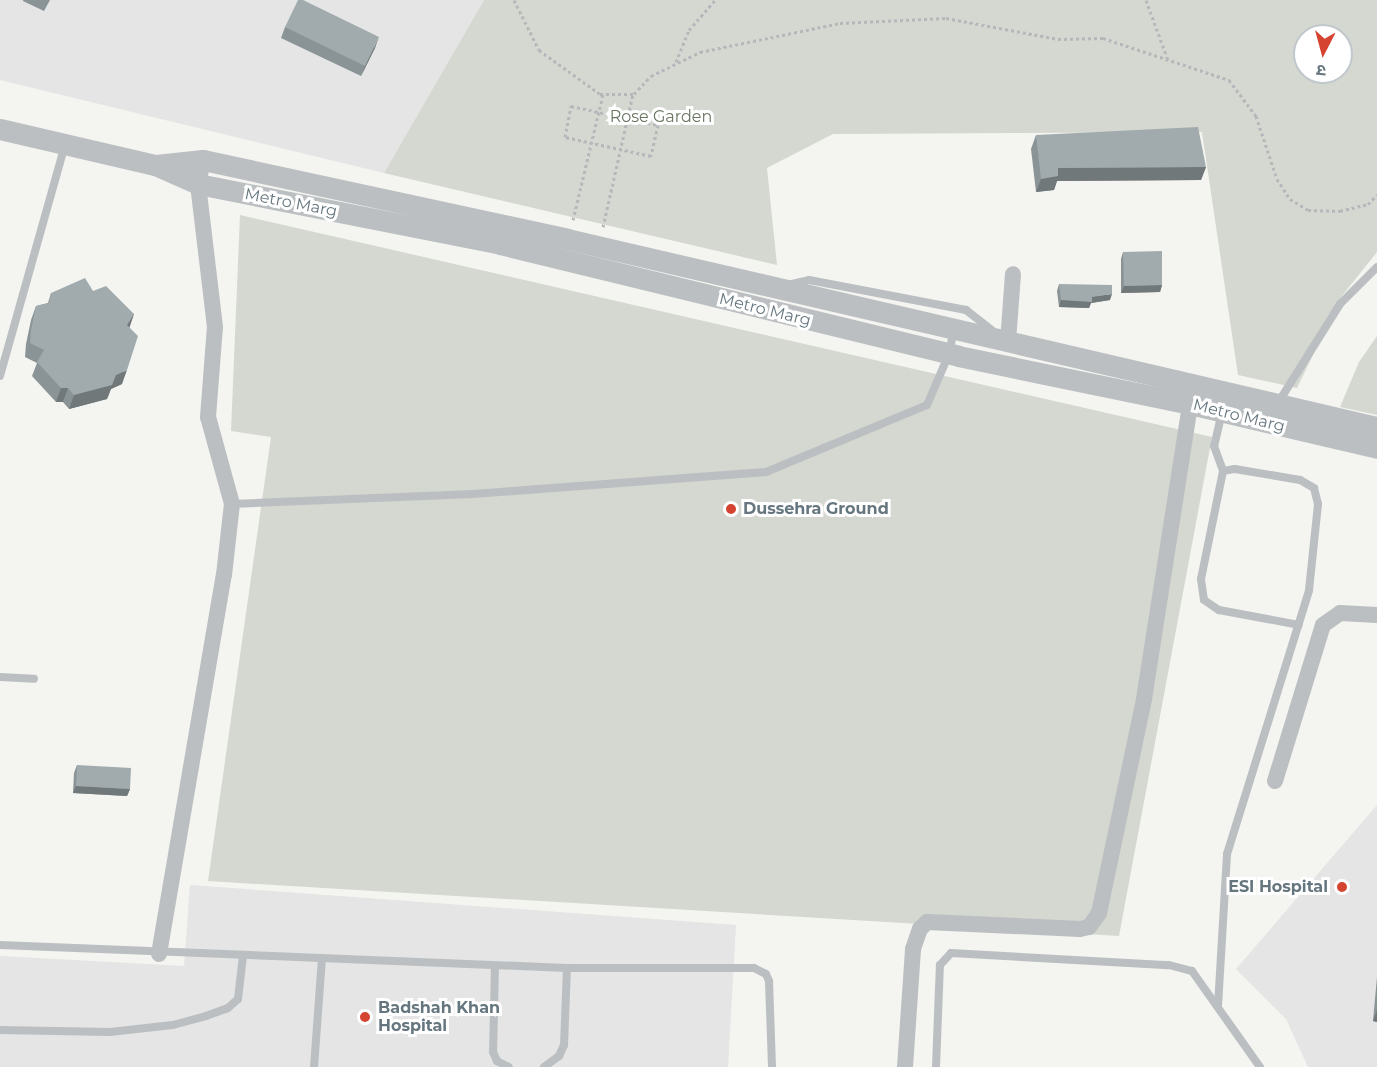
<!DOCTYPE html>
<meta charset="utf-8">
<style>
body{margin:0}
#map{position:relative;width:1377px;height:1067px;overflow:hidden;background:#f4f4f0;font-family:Montserrat,"Noto Sans Devanagari",sans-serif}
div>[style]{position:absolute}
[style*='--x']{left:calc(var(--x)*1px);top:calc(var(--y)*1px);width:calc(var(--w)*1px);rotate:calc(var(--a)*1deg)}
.built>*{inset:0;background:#e4e5e4}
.green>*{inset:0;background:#d4d8d0}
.path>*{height:3px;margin-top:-1.5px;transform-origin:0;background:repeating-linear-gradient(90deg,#b5b8ba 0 3px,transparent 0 6px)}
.service>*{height:8px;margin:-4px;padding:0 4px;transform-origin:4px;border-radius:4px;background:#bbbfc2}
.minor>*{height:16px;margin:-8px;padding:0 8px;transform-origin:8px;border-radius:8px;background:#bbbfc2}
.tertiary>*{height:21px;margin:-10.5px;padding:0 10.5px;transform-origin:10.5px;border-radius:10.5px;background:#bbbfc2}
.wall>*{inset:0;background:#8a9396}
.shaded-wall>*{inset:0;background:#71787a}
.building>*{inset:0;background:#a1abae}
.dots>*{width:16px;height:16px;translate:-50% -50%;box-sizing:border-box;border:3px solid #fff;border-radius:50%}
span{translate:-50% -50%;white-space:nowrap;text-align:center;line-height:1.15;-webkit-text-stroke:6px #fff;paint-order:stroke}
.park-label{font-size:16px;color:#697763}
.street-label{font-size:16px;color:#65767f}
.poi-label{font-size:16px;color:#65767f;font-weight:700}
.left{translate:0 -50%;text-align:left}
.right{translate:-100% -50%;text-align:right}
.north{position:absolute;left:1293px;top:24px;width:60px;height:60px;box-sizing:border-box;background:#fff;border:2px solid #c1c8cc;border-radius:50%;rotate:186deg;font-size:16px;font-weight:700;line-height:24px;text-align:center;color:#65767f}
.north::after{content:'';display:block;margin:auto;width:21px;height:27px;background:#d44430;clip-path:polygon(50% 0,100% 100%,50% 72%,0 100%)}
</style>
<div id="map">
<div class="built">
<i style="clip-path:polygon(0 0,484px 0,384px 173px,0 80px)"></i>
<i style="clip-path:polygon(1377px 805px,1377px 1067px,1308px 1067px,1286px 1019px,1236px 969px)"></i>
<i style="clip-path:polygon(190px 885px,736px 925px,728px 1067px,0 1067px,0 956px,184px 966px)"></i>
</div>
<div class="green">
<i style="clip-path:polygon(evenodd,484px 0,1377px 0,1377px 252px,1341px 297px,1297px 388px,1238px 375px,1202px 132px,833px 134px,767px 168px,777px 265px,384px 173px,484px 0,1305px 36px,1341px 36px,1341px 72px,1305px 72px,1305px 36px)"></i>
<i style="clip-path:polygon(240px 215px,1212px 437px,1119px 936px,208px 881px,271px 437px,231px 431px)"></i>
<i style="clip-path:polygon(1377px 336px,1377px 415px,1340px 407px,1359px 362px)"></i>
</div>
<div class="path">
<i style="--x:514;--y:0;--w:56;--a:63.4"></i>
<i style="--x:539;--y:50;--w:75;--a:35.8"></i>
<i style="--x:600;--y:94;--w:34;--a:0"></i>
<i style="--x:634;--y:94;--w:25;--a:-47"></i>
<i style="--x:651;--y:76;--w:55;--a:-26.1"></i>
<i style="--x:700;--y:52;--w:143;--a:-11.7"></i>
<i style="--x:840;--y:23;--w:106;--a:-2.7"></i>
<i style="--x:946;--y:18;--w:114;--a:10.6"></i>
<i style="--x:1058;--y:39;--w:45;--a:-1.3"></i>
<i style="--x:1103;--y:38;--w:133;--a:18.4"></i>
<i style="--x:1229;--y:80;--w:45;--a:53.1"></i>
<i style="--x:1256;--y:116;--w:66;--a:71.6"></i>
<i style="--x:1277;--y:179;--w:24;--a:57"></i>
<i style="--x:1290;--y:199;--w:21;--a:31"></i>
<i style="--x:1308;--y:210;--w:32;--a:2"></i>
<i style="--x:1340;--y:211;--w:29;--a:-14"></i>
<i style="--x:1368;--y:204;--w:13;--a:-45"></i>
<i style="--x:1146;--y:0;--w:64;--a:69.9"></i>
<i style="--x:676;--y:62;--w:35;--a:-68"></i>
<i style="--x:689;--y:30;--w:40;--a:-49"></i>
<i style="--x:571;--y:106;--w:89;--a:12.3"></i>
<i style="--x:658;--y:125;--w:32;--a:103"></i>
<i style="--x:651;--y:156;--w:88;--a:-167.5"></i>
<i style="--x:565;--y:137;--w:32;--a:-79"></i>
<i style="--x:573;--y:220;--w:130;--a:-76.6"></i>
<i style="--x:603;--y:227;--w:136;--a:-77.3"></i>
</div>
<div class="service">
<i style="--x:792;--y:284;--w:17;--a:-13"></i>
<i style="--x:809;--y:280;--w:160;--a:10.8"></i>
<i style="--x:966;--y:310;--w:34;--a:38"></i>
<i style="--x:0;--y:376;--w:241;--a:-74.3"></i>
<i style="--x:1278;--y:403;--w:117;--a:-57.9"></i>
<i style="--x:1340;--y:304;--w:52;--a:-45"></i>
<i style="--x:1222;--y:412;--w:35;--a:103"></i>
<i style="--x:1214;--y:446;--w:27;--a:70"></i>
<i style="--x:1223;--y:471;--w:110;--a:101.5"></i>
<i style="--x:1201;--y:579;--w:21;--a:82"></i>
<i style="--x:1204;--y:600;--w:18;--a:34"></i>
<i style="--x:1219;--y:610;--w:81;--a:10.6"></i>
<i style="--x:232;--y:504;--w:241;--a:-2.4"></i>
<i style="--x:473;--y:494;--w:294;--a:-4.3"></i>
<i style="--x:766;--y:472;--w:174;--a:-22.6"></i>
<i style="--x:927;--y:405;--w:56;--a:-66.7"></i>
<i style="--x:949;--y:354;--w:25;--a:-79"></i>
<i style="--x:0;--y:677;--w:34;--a:3"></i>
<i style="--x:0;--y:945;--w:567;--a:2.32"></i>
<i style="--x:567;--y:968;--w:187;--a:0"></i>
<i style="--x:754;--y:968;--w:13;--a:27"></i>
<i style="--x:766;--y:974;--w:8;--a:67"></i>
<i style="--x:769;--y:981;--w:86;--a:88"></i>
<i style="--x:495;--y:966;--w:86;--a:91.3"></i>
<i style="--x:493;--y:1052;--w:10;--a:66"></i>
<i style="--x:497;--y:1061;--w:13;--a:27"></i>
<i style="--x:1218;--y:1006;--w:152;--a:-86.6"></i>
<i style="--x:1227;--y:854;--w:276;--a:-72.7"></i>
<i style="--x:1309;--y:590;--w:86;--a:-84"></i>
<i style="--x:1318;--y:504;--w:16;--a:-104"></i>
<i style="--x:1314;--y:488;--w:16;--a:-150"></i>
<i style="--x:1300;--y:480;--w:66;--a:-170.4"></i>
<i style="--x:1235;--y:469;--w:12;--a:171"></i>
<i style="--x:0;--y:1030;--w:110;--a:1"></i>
<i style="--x:110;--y:1032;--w:63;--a:-6.3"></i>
<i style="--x:173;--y:1025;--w:34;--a:-15"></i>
<i style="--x:206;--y:1016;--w:23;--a:-20"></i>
<i style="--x:228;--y:1008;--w:13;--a:-42"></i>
<i style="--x:238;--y:999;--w:43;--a:-83.4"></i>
<i style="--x:314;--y:1067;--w:109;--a:-85.8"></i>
<i style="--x:544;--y:1067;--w:19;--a:-36"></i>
<i style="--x:559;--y:1056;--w:12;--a:-66"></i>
<i style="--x:564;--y:1045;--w:77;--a:-87.8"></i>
<i style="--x:936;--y:1067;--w:102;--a:-87.8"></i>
<i style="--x:940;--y:965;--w:16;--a:-47"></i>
<i style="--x:951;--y:953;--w:218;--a:3.2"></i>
<i style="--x:1169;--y:965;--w:24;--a:15"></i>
<i style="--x:1192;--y:971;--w:118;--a:54.7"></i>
</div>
<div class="minor">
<i style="--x:1008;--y:342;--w:68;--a:-85.8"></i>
<i style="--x:1275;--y:781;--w:163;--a:-72.9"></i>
<i style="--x:1323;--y:625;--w:21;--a:-35"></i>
<i style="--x:1340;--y:613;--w:37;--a:3"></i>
<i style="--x:159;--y:954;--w:385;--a:-80.3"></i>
<i style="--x:224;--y:575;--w:71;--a:-83.6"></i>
<i style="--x:232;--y:504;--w:90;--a:-105.4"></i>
<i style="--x:208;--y:417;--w:90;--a:-85.6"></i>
<i style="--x:215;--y:327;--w:144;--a:-96.8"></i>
<i style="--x:198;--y:184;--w:25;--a:-78"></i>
<i style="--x:905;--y:1067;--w:118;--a:-86.1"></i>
<i style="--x:913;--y:949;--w:21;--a:-71"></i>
<i style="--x:920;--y:929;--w:10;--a:-45"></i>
<i style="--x:927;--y:922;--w:153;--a:2.6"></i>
<i style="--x:1080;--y:929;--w:9;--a:-13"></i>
<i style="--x:1089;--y:927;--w:17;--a:-54"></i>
<i style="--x:1099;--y:913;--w:219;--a:-78.1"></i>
<i style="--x:1144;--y:699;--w:299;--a:-81.1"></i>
</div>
<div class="tertiary">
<i style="--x:0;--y:129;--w:159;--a:13.1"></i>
<i style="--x:155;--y:165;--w:47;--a:23.8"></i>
<i style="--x:198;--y:184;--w:308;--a:11.2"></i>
<i style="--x:500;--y:244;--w:471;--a:13.7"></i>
<i style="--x:958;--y:356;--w:237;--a:11.7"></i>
<i style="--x:1190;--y:404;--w:192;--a:13.2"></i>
<i style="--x:156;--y:165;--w:47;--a:-6.1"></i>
<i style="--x:203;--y:160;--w:372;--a:12.2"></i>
<i style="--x:567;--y:239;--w:832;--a:13.07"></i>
</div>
<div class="wall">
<i style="clip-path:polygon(23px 0,50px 0,44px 11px,23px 1px)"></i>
<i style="clip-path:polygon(285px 27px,375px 48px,361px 76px,281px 38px)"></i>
<i style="clip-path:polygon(1036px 135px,1206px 167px,1201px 180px,1057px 181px,1054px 190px,1036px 192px,1031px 149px)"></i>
<i style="clip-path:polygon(1123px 252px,1162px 285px,1160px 292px,1121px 293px,1121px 259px)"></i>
<i style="clip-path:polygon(1059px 284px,1110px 300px,1091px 303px,1089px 308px,1059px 307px,1057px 291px)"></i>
<i style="clip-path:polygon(93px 291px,134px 314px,129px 327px,122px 384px,111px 389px,107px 399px,69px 409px,63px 402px,56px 402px,32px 376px,37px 363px,25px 357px,26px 344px,31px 320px,36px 306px,48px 303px,51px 293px)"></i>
<i style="clip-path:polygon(77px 765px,130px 789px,127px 796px,73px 793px,74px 773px)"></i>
<i style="clip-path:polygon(1377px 977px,1377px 1022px,1373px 1021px)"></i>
</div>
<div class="shaded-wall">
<i style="clip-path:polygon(379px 37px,375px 48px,361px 76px,365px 66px)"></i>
<i style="clip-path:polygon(1206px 167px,1201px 180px,1057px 181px,1054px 190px,1036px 192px,1041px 179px,1058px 168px)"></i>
<i style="clip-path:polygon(1162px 285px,1160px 292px,1121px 293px,1124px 286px)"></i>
<i style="clip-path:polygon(1112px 294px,1110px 300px,1091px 303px,1089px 308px,1059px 307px,1061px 300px)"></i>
<i style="clip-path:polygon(134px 314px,129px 329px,127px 325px)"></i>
<i style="clip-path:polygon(127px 370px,122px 384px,111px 389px,107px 399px,69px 409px,74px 395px)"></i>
<i style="clip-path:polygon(61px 388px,68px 388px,63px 402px,56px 402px)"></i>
<i style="clip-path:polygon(76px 786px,130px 789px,127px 796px,73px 793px)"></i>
<i style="clip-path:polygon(1377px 1010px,1377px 1022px,1373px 1021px)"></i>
</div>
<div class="building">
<i style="clip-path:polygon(298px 0,303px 0,379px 37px,365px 66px,285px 27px)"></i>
<i style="clip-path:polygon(1198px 127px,1206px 167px,1058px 168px,1058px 176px,1041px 179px,1036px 135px)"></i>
<i style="clip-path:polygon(1162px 251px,1162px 285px,1124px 286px,1123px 252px)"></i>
<i style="clip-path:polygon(85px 278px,93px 291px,106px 286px,134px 314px,127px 325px,138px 336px,127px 370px,116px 375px,112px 385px,74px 395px,68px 388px,61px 388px,37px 362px,44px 350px,30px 343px,31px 330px,36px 306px,49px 303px,51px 293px)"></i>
<i style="clip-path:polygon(1059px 284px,1112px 285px,1112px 294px,1092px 297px,1092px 302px,1061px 300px)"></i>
<i style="clip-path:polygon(77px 765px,131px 768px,130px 789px,76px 786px)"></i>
</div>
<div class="dots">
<i style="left:731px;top:509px;background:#d44430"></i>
<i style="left:1342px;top:887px;background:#d44430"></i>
<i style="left:365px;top:1017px;background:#d44430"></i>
</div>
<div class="park-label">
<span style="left:661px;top:117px">Rose Garden</span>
</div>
<div class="street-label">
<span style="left:291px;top:203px;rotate:11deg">Metro Marg</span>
<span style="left:765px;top:310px;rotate:14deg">Metro Marg</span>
<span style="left:1239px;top:416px;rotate:14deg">Metro Marg</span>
</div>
<div class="poi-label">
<span class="left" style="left:743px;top:509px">Dussehra Ground</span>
<span class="right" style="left:1328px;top:887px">ESI Hospital</span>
<span class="left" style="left:378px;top:1017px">Badshah Khan<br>Hospital</span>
</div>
<div class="north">उ</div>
</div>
